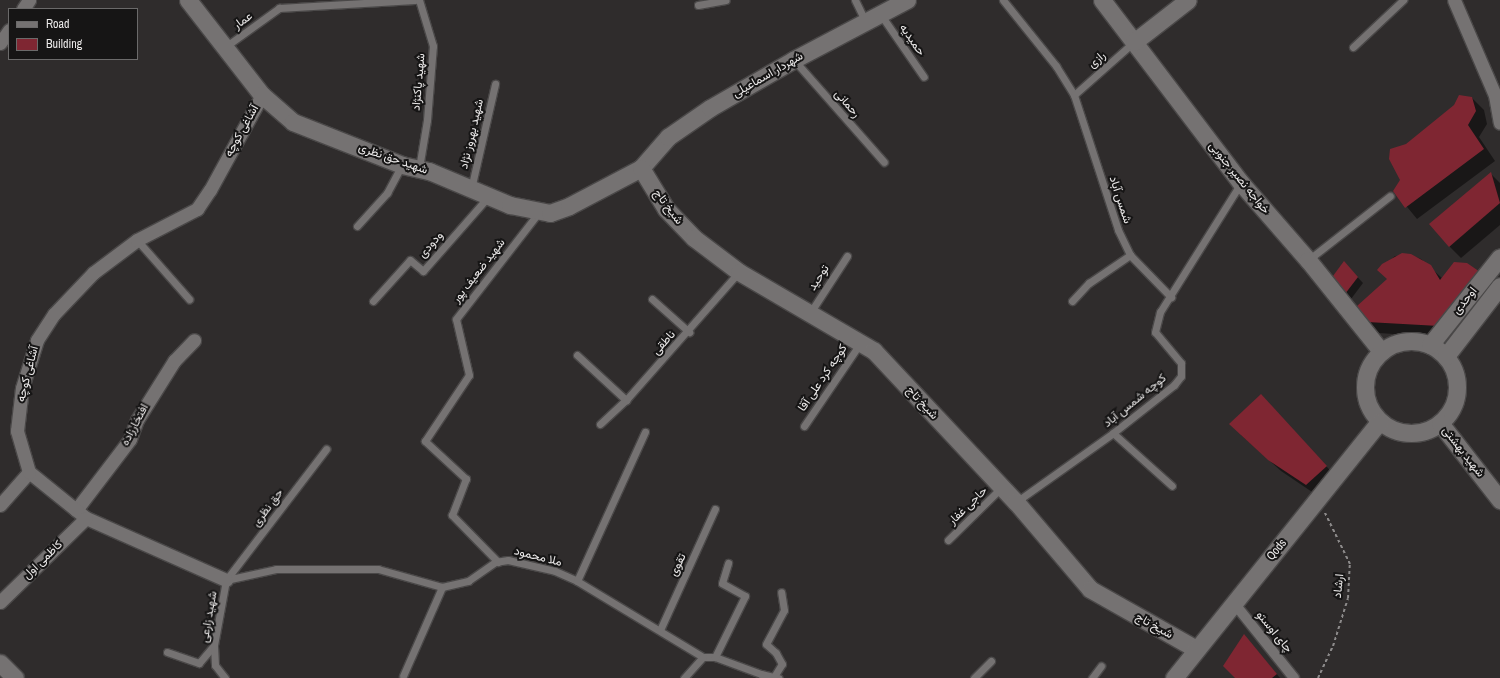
<!DOCTYPE html>
<meta charset="utf-8">
<style>
body{margin:0}
#map{position:relative;width:1500px;height:678px;overflow:hidden;background:#2f2c2c;font-family:"Archivo Narrow",Vazirmatn,sans-serif}
div>[style]{position:absolute}
[style*='--x']{left:calc(var(--x)*1px);top:calc(var(--y)*1px);width:calc(var(--w)*1px);rotate:calc(var(--a)*1deg)}
.shadow>*{inset:0;background:#0007}
.building>*{inset:0;background:#7f2632}
.path>*{height:2px;margin-top:-1px;transform-origin:0;background:repeating-linear-gradient(90deg,#8d8b8b 0 3px,transparent 0 6px)}
.roads{filter:drop-shadow(1px 0 #4a4848) drop-shadow(-1px 0 #4a4848) drop-shadow(0 1px #4a4848) drop-shadow(0 -1px #4a4848)}
.service>*{height:7px;margin:-3.5px;padding:0 3.5px;transform-origin:3.5px;border-radius:3.5px;background:#757272}
.pedestrian>*{height:10px;margin:-5px;padding:0 5px;transform-origin:5px;border-radius:5px;background:#757272}
.minor>*{height:13px;margin:-6.5px;padding:0 6.5px;transform-origin:6.5px;border-radius:6.5px;background:#757272}
.tertiary>*{height:17px;margin:-8.5px;padding:0 8.5px;transform-origin:8.5px;border-radius:8.5px;background:#757272}
.tertiary>.ring{margin:-8.5px;padding:0;box-sizing:content-box;background:none;border:17px solid #757272;border-radius:50%}
span{translate:-50% -50%;white-space:nowrap;text-align:center;line-height:1.15;-webkit-text-stroke:4px #161515;paint-order:stroke}
.street-label{font-size:12px;color:#ebe9e9}
.legend{position:absolute;left:8px;top:8px;width:130px;height:52px;box-sizing:border-box;background:#161515;border:1px solid #6b6a6a;margin:0;padding:5px 7px;list-style:none;font-size:12px;color:#ebe9e9}
.legend li{display:flex;align-items:center;gap:8px;height:20px}
.legend b{width:20px;border:1px solid #6b6a6a}
</style>
<div id="map">
<div class="shadow">
<i style="clip-path:polygon(1472px 98px,1484px 110px,1487px 124px,1479px 137px,1495px 161px,1417px 219px,1394px 191px,1401px 180px,1406px 145px)"></i>
<i style="clip-path:polygon(1491px 174px,1500px 183px,1500px 225px,1461px 258px,1449px 246px)"></i>
<i style="clip-path:polygon(1411px 255px,1421px 259px,1443px 279px,1482px 275px,1494px 286px,1451px 338px,1379px 333px,1367px 321px,1388px 279px,1379px 270px,1395px 256px)"></i>
<i style="clip-path:polygon(1349px 268px,1363px 283px,1351px 299px,1334px 276px)"></i>
<i style="clip-path:polygon(1272px 407px,1338px 479px,1318px 496px,1281px 471px,1241px 435px)"></i>
<i style="clip-path:polygon(1249px 641px,1280px 678px,1236px 678px)"></i>
</div>
<div class="building">
<i style="clip-path:polygon(1459px 95px,1472px 97px,1476px 111px,1468px 125px,1484px 149px,1405px 208px,1393px 191px,1400px 180px,1389px 159px,1390px 149px,1406px 144px,1454px 105px)"></i>
<i style="clip-path:polygon(1491px 172px,1500px 203px,1449px 247px,1429px 224px)"></i>
<i style="clip-path:polygon(1402px 253px,1411px 254px,1431px 265px,1440px 280px,1454px 262px,1467px 263px,1483px 274px,1439px 326px,1367px 322px,1357px 306px,1387px 279px,1377px 270px,1382px 264px)"></i>
<i style="clip-path:polygon(1344px 261px,1358px 277px,1345px 294px,1333px 276px)"></i>
<i style="clip-path:polygon(1261px 394px,1327px 466px,1306px 485px,1268px 460px,1229px 424px)"></i>
<i style="clip-path:polygon(1244px 634px,1277px 674px,1272px 678px,1235px 678px,1223px 666px)"></i>
</div>
<div class="path">
<i style="--x:1318;--y:678;--w:35;--a:-65"></i>
<i style="--x:1333;--y:646;--w:50;--a:-72.6"></i>
<i style="--x:1348;--y:598;--w:34;--a:-87"></i>
<i style="--x:1350;--y:564;--w:57;--a:-116.1"></i>
</div>
<div class="roads">
<div class="service">
<i style="--x:855;--y:0;--w:25;--a:64"></i>
<i style="--x:1003;--y:0;--w:85;--a:51.2"></i>
<i style="--x:1056;--y:66;--w:34;--a:58"></i>
<i style="--x:1074;--y:95;--w:142;--a:71.9"></i>
<i style="--x:1118;--y:230;--w:28;--a:64"></i>
<i style="--x:1130;--y:255;--w:59;--a:45.7"></i>
<i style="--x:698;--y:5;--w:28;--a:-10"></i>
<i style="--x:881;--y:15;--w:75;--a:55.3"></i>
<i style="--x:225;--y:47;--w:67;--a:-35.8"></i>
<i style="--x:279;--y:8;--w:136;--a:-3.4"></i>
<i style="--x:1353;--y:47;--w:69;--a:-43.2"></i>
<i style="--x:794;--y:60;--w:136;--a:48.6"></i>
<i style="--x:1074;--y:95;--w:80;--a:-41.5"></i>
<i style="--x:419;--y:168;--w:49;--a:-80.5"></i>
<i style="--x:427;--y:120;--w:74;--a:-85.4"></i>
<i style="--x:433;--y:46;--w:48;--a:-106.9"></i>
<i style="--x:471;--y:189;--w:108;--a:-77.1"></i>
<i style="--x:357;--y:226;--w:45;--a:-47.7"></i>
<i style="--x:387;--y:193;--w:32;--a:-62"></i>
<i style="--x:137;--y:240;--w:79;--a:48.6"></i>
<i style="--x:1308;--y:260;--w:104;--a:-38"></i>
<i style="--x:652;--y:299;--w:50;--a:41.7"></i>
<i style="--x:373;--y:301;--w:55;--a:-47.9"></i>
<i style="--x:410;--y:260;--w:17;--a:40"></i>
<i style="--x:423;--y:271;--w:98;--a:-48.7"></i>
<i style="--x:1072;--y:301;--w:25;--a:-47"></i>
<i style="--x:1089;--y:283;--w:50;--a:-34.3"></i>
<i style="--x:810;--y:313;--w:68;--a:-57"></i>
<i style="--x:577;--y:355;--w:67;--a:42.6"></i>
<i style="--x:600;--y:424;--w:35;--a:-43"></i>
<i style="--x:626;--y:400;--w:171;--a:-48.6"></i>
<i style="--x:804;--y:426;--w:102;--a:-55.8"></i>
<i style="--x:1113;--y:433;--w:79;--a:41.9"></i>
<i style="--x:1016;--y:502;--w:119;--a:-35.4"></i>
<i style="--x:1113;--y:433;--w:78;--a:-38.2"></i>
<i style="--x:1174;--y:385;--w:11;--a:-52"></i>
<i style="--x:1181;--y:376;--w:13;--a:-90"></i>
<i style="--x:1181;--y:363;--w:40;--a:-130"></i>
<i style="--x:1155;--y:332;--w:21;--a:-76"></i>
<i style="--x:1160;--y:312;--w:152;--a:-57.9"></i>
<i style="--x:948;--y:540;--w:76;--a:-44.5"></i>
<i style="--x:498;--y:562;--w:66;--a:-134.4"></i>
<i style="--x:452;--y:515;--w:39;--a:-69"></i>
<i style="--x:466;--y:479;--w:56;--a:-137.2"></i>
<i style="--x:425;--y:441;--w:79;--a:-56.3"></i>
<i style="--x:469;--y:375;--w:57;--a:-103.1"></i>
<i style="--x:456;--y:319;--w:135;--a:-52.2"></i>
<i style="--x:226;--y:580;--w:51;--a:-12.4"></i>
<i style="--x:276;--y:569;--w:102;--a:0"></i>
<i style="--x:378;--y:569;--w:66;--a:15.7"></i>
<i style="--x:442;--y:587;--w:27;--a:-13"></i>
<i style="--x:468;--y:581;--w:33;--a:-35"></i>
<i style="--x:495;--y:562;--w:13;--a:-9"></i>
<i style="--x:508;--y:560;--w:48;--a:13.2"></i>
<i style="--x:555;--y:571;--w:24;--a:24"></i>
<i style="--x:577;--y:581;--w:147;--a:31.1"></i>
<i style="--x:703;--y:657;--w:12;--a:0"></i>
<i style="--x:715;--y:657;--w:49;--a:20.3"></i>
<i style="--x:761;--y:674;--w:18;--a:13"></i>
<i style="--x:577;--y:581;--w:164;--a:-65.5"></i>
<i style="--x:660;--y:630;--w:133;--a:-65.6"></i>
<i style="--x:167;--y:652;--w:34;--a:19"></i>
<i style="--x:199;--y:663;--w:23;--a:-50"></i>
<i style="--x:715;--y:657;--w:68;--a:-63.8"></i>
<i style="--x:745;--y:596;--w:26;--a:-151"></i>
<i style="--x:722;--y:583;--w:21;--a:-73"></i>
<i style="--x:775;--y:675;--w:13;--a:-58"></i>
<i style="--x:782;--y:664;--w:13;--a:-119"></i>
<i style="--x:776;--y:653;--w:13;--a:-138"></i>
<i style="--x:766;--y:644;--w:38;--a:-62"></i>
<i style="--x:784;--y:610;--w:18;--a:-99"></i>
<i style="--x:403;--y:676;--w:97;--a:-66.3"></i>
<i style="--x:225;--y:678;--w:16;--a:-128"></i>
<i style="--x:215;--y:665;--w:20;--a:-93"></i>
<i style="--x:214;--y:645;--w:66;--a:-79.5"></i>
<i style="--x:226;--y:580;--w:165;--a:-52.6"></i>
<i style="--x:684;--y:678;--w:28;--a:-48"></i>
<i style="--x:974;--y:678;--w:24;--a:-45"></i>
<i style="--x:1092;--y:678;--w:15;--a:-53"></i>
</div>
<div class="pedestrian">
<i style="--x:1234;--y:603;--w:96;--a:51.3"></i>
</div>
<div class="minor">
<i style="--x:1454;--y:0;--w:103;--a:66.7"></i>
<i style="--x:1495;--y:95;--w:28;--a:80"></i>
<i style="--x:23;--y:9;--w:11;--a:-56"></i>
<i style="--x:0;--y:43;--w:16;--a:-55"></i>
<i style="--x:0;--y:505;--w:44;--a:-48.7"></i>
<i style="--x:76;--y:510;--w:89;--a:-52.7"></i>
<i style="--x:130;--y:439;--w:20;--a:-70"></i>
<i style="--x:137;--y:420;--w:70;--a:-57.9"></i>
<i style="--x:174;--y:361;--w:29;--a:-46"></i>
<i style="--x:226;--y:580;--w:153;--a:-156.1"></i>
<i style="--x:86;--y:518;--w:73;--a:-141.1"></i>
<i style="--x:29;--y:472;--w:43;--a:-106.3"></i>
<i style="--x:17;--y:431;--w:43;--a:-83.4"></i>
<i style="--x:22;--y:388;--w:50;--a:-72.6"></i>
<i style="--x:37;--y:340;--w:31;--a:-57"></i>
<i style="--x:54;--y:314;--w:57;--a:-46.4"></i>
<i style="--x:93;--y:273;--w:55;--a:-36.9"></i>
<i style="--x:137;--y:240;--w:68;--a:-27.3"></i>
<i style="--x:197;--y:209;--w:23;--a:-56"></i>
<i style="--x:210;--y:190;--w:108;--a:-61.3"></i>
<i style="--x:0;--y:602;--w:120;--a:-44.3"></i>
</div>
<div class="tertiary">
<i style="--x:188;--y:0;--w:120;--a:52.1"></i>
<i style="--x:262;--y:95;--w:41;--a:41.1"></i>
<i style="--x:293;--y:122;--w:117;--a:21.5"></i>
<i style="--x:402;--y:165;--w:28;--a:13"></i>
<i style="--x:429;--y:171;--w:88;--a:22.8"></i>
<i style="--x:510;--y:205;--w:41;--a:11.3"></i>
<i style="--x:550;--y:213;--w:20;--a:-20"></i>
<i style="--x:569;--y:206;--w:81;--a:-27.8"></i>
<i style="--x:641;--y:168;--w:41;--a:-48.9"></i>
<i style="--x:668;--y:137;--w:51;--a:-34.6"></i>
<i style="--x:710;--y:108;--w:96;--a:-30"></i>
<i style="--x:793;--y:60;--w:129;--a:-27.8"></i>
<i style="--x:1102;--y:0;--w:230;--a:52.8"></i>
<i style="--x:1241;--y:183;--w:102;--a:49"></i>
<i style="--x:1308;--y:260;--w:117;--a:51.3"></i>
<i style="--x:1134;--y:42;--w:68;--a:-37.9"></i>
<i style="--x:641;--y:168;--w:48;--a:58.6"></i>
<i style="--x:666;--y:209;--w:40;--a:46"></i>
<i style="--x:694;--y:238;--w:56;--a:37.1"></i>
<i style="--x:739;--y:272;--w:156;--a:30.3"></i>
<i style="--x:874;--y:351;--w:207;--a:46.8"></i>
<i style="--x:1016;--y:502;--w:114;--a:49.6"></i>
<i style="--x:1090;--y:589;--w:122;--a:29.5"></i>
<i class="ring" style="left:1365px;top:341px;width:75px;height:75px"></i>
<i style="--x:1430;--y:345;--w:112;--a:-51.5"></i>
<i style="--x:1446;--y:356;--w:88;--a:-52.4"></i>
<i style="--x:1440;--y:423;--w:98;--a:52.1"></i>
<i style="--x:0;--y:663;--w:21;--a:45"></i>
<i style="--x:1174;--y:678;--w:328;--a:-51.3"></i>
</div>
</div>
<div class="street-label">
<span style="left:243px;top:21px;rotate:-36deg">عمار</span>
<span style="left:912px;top:40px;rotate:55deg">حمیدیه</span>
<span style="left:1097px;top:60px;rotate:-41deg">رازی</span>
<span style="left:768px;top:75px;rotate:-30deg">شهردار اسماعیلی</span>
<span style="left:419px;top:82px;rotate:-85deg">شهید پاکنژاد</span>
<span style="left:847px;top:104px;rotate:49deg">رحمانی</span>
<span style="left:242px;top:131px;rotate:-61deg">آشاغی کوچه</span>
<span style="left:472px;top:134px;rotate:-77deg">شهید بهروز نژاد</span>
<span style="left:393px;top:159px;rotate:19deg">شهید حق نظری</span>
<span style="left:1239px;top:178px;rotate:51deg">خواجه نصیر جنوبی</span>
<span style="left:1120px;top:200px;rotate:72deg">شمس آباد</span>
<span style="left:668px;top:207px;rotate:53deg">شیخ تاج</span>
<span style="left:431px;top:245px;rotate:-49deg">ودودی</span>
<span style="left:479px;top:271px;rotate:-52deg">شهید ضعیف پور</span>
<span style="left:819px;top:278px;rotate:-57deg">توحید</span>
<span style="left:1465px;top:301px;rotate:-51deg">اوحدی</span>
<span style="left:664px;top:343px;rotate:-48deg">ناطقی</span>
<span style="left:28px;top:374px;rotate:-76deg">آشاغی کوچه</span>
<span style="left:823px;top:378px;rotate:-56deg">کوچه کرد علی آقا</span>
<span style="left:1135px;top:401px;rotate:-39deg">کوچه شمس آباد</span>
<span style="left:922px;top:403px;rotate:47deg">شیخ تاج</span>
<span style="left:135px;top:425px;rotate:-62deg">افتخارزاده</span>
<span style="left:1463px;top:452px;rotate:52deg">شهید بهشتی</span>
<span style="left:968px;top:506px;rotate:-44deg">حاجی غفار</span>
<span style="left:268px;top:508px;rotate:-53deg">حق نظری</span>
<span style="left:1277px;top:550px;rotate:-51deg">Qods</span>
<span style="left:538px;top:557px;rotate:14deg">ملا محمود</span>
<span style="left:43px;top:560px;rotate:-44deg">کاظمی اول</span>
<span style="left:678px;top:565px;rotate:-65deg">تقوی</span>
<span style="left:1339px;top:586px;rotate:-84deg">ارشاد</span>
<span style="left:209px;top:617px;rotate:-80deg">شهید زارعی</span>
<span style="left:1154px;top:626px;rotate:29deg">شیخ تاج</span>
<span style="left:1274px;top:632px;rotate:51deg">چای اوستو</span>
</div>
<ul class="legend">
<li><b style="height:5px;background:#757272"></b>Road</li>
<li><b style="height:11px;background:#7f2632"></b>Building</li>
</ul>
</div>
